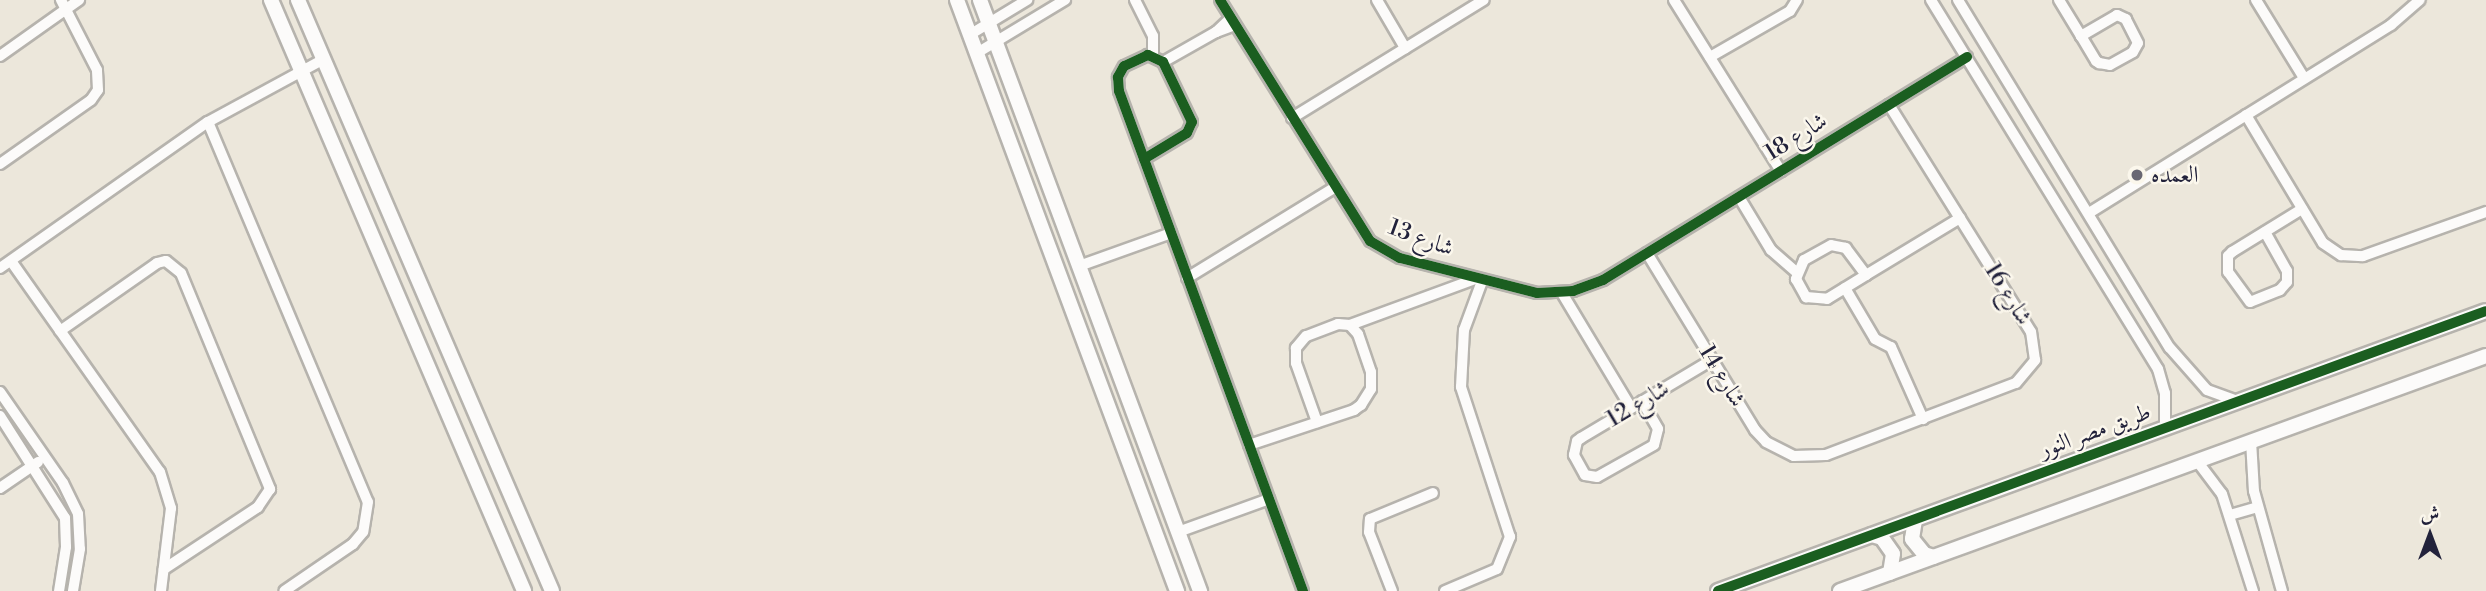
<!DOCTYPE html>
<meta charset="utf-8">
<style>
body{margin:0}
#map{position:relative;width:2486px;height:591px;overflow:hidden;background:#ece7db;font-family:"Libre Bodoni",Amiri,serif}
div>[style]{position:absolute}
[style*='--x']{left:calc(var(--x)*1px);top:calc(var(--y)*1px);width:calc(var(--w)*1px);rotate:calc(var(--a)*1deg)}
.roads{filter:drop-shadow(2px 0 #b6b3ad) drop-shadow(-2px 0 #b6b3ad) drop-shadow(0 2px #b6b3ad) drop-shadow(0 -2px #b6b3ad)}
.minor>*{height:10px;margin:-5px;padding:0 5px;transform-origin:5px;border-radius:5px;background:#fcfbfa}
.tertiary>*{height:14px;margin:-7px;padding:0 7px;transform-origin:7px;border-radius:7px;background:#fcfbfa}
.cycleway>*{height:10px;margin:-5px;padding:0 5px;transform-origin:5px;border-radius:5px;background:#1b5e20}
.dots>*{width:19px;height:19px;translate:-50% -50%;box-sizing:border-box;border:4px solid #fbf7ec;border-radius:50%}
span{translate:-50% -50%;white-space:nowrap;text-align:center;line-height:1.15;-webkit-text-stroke:5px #fbf7ec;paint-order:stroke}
.street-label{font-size:23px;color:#22223b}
.poi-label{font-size:23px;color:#22223b}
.left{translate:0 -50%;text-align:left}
.north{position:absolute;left:2395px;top:500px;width:70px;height:70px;-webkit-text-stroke:5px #fbf7ec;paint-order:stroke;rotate:0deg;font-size:19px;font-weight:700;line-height:28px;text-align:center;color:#22223b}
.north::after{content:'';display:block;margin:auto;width:24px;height:32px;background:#22223b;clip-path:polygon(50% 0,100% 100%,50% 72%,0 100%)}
</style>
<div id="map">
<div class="roads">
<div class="minor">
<i style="--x:1135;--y:0;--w:40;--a:63.4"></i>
<i style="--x:1153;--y:36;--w:19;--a:90"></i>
<i style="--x:1220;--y:0;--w:284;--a:58.1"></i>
<i style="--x:1370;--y:241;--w:34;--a:30"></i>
<i style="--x:1400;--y:258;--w:141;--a:14.3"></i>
<i style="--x:1537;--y:293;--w:36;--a:-3"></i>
<i style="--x:1573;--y:291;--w:32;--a:-20"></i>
<i style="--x:1603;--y:280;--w:427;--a:-31.5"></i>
<i style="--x:1377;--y:0;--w:56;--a:59.7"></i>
<i style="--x:1674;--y:0;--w:202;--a:58"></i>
<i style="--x:1931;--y:0;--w:433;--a:58.4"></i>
<i style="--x:2158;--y:369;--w:25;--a:74"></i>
<i style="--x:2165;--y:393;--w:35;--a:90"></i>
<i style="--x:1958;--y:0;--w:407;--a:58.7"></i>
<i style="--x:2170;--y:348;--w:56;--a:48.6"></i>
<i style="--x:2207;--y:390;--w:33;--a:20"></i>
<i style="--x:2059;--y:0;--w:42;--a:58.6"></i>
<i style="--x:2081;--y:36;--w:29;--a:59"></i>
<i style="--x:2096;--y:61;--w:4;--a:34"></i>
<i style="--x:2099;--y:63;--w:11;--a:10"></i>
<i style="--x:2110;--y:65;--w:26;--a:-29"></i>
<i style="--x:2133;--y:52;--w:10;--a:-61"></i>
<i style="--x:2138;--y:43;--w:27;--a:-117"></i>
<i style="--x:2126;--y:19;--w:10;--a:-156"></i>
<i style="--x:2117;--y:15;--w:42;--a:149.7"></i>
<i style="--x:2256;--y:0;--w:92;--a:58.4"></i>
<i style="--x:1231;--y:18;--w:21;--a:137"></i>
<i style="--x:1216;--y:32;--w:20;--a:-20"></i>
<i style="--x:971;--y:34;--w:66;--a:-31.3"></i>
<i style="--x:977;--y:53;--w:103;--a:-31.1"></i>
<i style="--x:0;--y:56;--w:97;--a:-35.3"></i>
<i style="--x:1710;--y:57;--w:92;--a:-29.9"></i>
<i style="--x:1790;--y:11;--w:13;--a:-58"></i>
<i style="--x:1163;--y:62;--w:61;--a:-29.5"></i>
<i style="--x:2246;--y:115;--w:149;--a:59"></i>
<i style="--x:2323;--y:243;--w:22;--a:34"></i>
<i style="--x:2341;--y:255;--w:22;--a:3"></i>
<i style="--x:2363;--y:256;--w:131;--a:-19.7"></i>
<i style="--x:1292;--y:118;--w:225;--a:-31.6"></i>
<i style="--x:208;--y:122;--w:412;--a:67.2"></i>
<i style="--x:368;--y:502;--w:30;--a:99"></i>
<i style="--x:363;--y:532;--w:16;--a:130"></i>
<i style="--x:353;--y:544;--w:83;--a:145.7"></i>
<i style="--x:1144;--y:159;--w:50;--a:-31.2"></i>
<i style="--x:1187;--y:133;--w:12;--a:-66"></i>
<i style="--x:1192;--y:122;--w:67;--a:-115.8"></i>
<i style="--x:1163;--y:62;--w:17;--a:-155"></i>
<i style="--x:1148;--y:55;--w:26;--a:155"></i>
<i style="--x:1124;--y:66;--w:13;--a:119"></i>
<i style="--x:1118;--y:77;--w:14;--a:86"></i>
<i style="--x:1119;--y:91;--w:533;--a:69.8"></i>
<i style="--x:0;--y:164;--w:111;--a:-35.1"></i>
<i style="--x:91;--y:100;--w:12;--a:-55"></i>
<i style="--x:98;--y:90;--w:20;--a:-93"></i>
<i style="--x:97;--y:70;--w:79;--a:-117.2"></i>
<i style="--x:1739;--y:197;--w:62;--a:58.9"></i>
<i style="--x:1771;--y:250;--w:33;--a:41"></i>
<i style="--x:2089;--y:213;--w:356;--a:-31.9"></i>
<i style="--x:2391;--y:25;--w:38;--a:-41"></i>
<i style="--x:2265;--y:232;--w:45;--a:60.6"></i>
<i style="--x:2287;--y:271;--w:11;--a:90"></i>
<i style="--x:2287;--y:282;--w:11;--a:131"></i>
<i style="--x:2280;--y:290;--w:32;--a:158"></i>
<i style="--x:2250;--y:302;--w:37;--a:-126"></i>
<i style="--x:2228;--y:272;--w:16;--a:-90"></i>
<i style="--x:2228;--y:256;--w:6;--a:-45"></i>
<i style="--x:2232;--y:252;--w:82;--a:-31.6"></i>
<i style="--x:1647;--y:253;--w:207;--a:58.6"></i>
<i style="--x:1755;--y:430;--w:16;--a:47"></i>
<i style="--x:1766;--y:442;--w:31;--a:27"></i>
<i style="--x:1794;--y:456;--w:32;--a:-2"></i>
<i style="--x:1826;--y:455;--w:203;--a:-20.8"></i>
<i style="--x:2016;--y:383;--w:30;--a:-50"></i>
<i style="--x:2035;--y:360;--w:28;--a:-98"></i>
<i style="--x:2031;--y:332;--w:268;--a:-122"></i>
<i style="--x:11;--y:261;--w:258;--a:54.8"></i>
<i style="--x:160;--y:472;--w:38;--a:73"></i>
<i style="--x:171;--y:508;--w:84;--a:96.9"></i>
<i style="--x:1079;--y:266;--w:98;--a:-19.7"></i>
<i style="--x:0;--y:268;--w:254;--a:-35.1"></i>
<i style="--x:208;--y:122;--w:132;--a:-28.5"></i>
<i style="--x:1866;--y:275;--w:34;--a:-127"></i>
<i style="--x:1846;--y:248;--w:15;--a:-169"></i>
<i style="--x:1831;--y:245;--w:31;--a:151"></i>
<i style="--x:1804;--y:260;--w:21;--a:113"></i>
<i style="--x:1796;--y:279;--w:21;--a:61"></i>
<i style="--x:1806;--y:297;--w:21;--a:5"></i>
<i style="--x:1827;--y:299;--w:46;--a:-31.6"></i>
<i style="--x:1866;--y:275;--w:110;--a:-31.2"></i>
<i style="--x:1187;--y:278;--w:172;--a:-31.5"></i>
<i style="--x:1845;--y:288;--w:59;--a:59.5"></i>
<i style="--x:1875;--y:339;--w:18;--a:27"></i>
<i style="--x:1891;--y:347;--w:79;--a:66"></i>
<i style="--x:1562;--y:293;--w:134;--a:59"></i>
<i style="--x:1350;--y:325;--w:133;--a:-20.2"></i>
<i style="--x:60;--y:331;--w:118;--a:-35"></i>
<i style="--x:157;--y:263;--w:9;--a:-13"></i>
<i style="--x:166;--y:261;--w:19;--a:39"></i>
<i style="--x:181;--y:273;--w:234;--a:67.6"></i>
<i style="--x:270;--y:489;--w:22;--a:124"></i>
<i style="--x:258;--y:507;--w:113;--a:146.6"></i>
<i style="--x:0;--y:392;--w:111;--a:55.3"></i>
<i style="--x:63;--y:483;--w:34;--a:64"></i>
<i style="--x:78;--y:514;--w:35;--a:87"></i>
<i style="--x:80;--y:549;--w:43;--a:99.5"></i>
<i style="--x:1642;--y:401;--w:32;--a:60"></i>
<i style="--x:1658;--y:429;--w:16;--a:104"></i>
<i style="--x:1654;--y:445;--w:65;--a:150.7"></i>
<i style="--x:1597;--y:477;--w:12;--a:-171"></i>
<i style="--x:1585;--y:475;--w:23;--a:-119"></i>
<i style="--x:1574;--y:455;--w:14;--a:-78"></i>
<i style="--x:1577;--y:441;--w:5;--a:-37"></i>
<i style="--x:1581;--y:438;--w:152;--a:-30.8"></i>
<i style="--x:0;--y:416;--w:121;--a:57.5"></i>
<i style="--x:65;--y:518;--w:29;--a:88"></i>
<i style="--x:66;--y:547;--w:45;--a:99"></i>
<i style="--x:2251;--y:441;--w:50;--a:86.6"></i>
<i style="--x:2254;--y:491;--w:104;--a:74.4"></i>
<i style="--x:1249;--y:445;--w:111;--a:-18.4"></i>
<i style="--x:1354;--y:410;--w:9;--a:-36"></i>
<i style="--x:1361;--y:405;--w:19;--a:-58"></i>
<i style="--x:1371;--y:389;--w:17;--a:-90"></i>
<i style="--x:1371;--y:372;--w:40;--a:-108.9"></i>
<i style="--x:1358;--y:334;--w:12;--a:-132"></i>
<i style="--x:1350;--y:325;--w:12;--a:-175"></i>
<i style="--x:1338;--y:324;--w:34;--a:159"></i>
<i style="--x:1306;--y:336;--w:16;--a:130"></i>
<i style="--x:1296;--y:348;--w:15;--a:90"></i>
<i style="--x:1296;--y:363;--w:63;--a:70.4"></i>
<i style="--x:2197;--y:461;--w:41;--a:52.9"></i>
<i style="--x:2222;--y:494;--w:102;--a:72.3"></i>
<i style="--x:0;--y:488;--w:46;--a:-34.4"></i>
<i style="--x:2230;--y:515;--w:29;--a:-16"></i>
<i style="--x:1178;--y:532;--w:97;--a:-19.9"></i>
<i style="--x:1392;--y:591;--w:63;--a:-111.3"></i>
<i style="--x:1369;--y:532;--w:13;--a:-86"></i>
<i style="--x:1370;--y:519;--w:68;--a:-22.4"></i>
<i style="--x:1445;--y:591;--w:56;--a:-22.9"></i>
<i style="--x:1497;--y:569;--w:35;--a:-68"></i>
<i style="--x:1510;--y:537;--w:158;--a:-108.1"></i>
<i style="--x:1461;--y:387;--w:57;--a:-87"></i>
<i style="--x:1464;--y:330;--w:52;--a:-69.8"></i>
</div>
<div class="tertiary">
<i style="--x:271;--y:0;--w:643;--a:66.82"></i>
<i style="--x:298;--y:0;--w:643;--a:66.74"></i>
<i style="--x:957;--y:0;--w:631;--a:69.58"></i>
<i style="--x:980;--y:0;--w:631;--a:69.58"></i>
<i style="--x:1915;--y:520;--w:19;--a:99"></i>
<i style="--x:1912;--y:539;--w:19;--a:51"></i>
<i style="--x:1924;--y:554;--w:10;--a:17"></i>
<i style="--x:1872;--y:535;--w:10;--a:17"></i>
<i style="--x:1882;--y:538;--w:19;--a:55"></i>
<i style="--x:1893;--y:554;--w:19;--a:99"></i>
<i style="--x:1718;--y:591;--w:817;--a:-20.03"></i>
<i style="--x:1840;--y:591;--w:687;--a:-19.99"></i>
</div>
</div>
<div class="cycleway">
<i style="--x:1220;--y:0;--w:284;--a:58.1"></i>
<i style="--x:1370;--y:241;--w:34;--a:30"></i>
<i style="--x:1400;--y:258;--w:141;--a:14.3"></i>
<i style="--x:1537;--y:293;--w:36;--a:-3"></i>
<i style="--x:1573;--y:291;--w:32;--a:-20"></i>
<i style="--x:1603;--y:280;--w:427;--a:-31.5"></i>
<i style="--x:1144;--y:159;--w:50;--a:-31.2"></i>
<i style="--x:1187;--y:133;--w:12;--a:-66"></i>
<i style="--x:1192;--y:122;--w:67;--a:-115.8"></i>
<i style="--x:1163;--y:62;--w:17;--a:-155"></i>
<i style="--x:1148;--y:55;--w:26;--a:155"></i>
<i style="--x:1124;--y:66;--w:13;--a:119"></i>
<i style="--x:1118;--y:77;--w:14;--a:86"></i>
<i style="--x:1119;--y:91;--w:533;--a:69.8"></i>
<i style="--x:1718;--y:591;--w:817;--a:-20.03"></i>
</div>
<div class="dots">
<i style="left:2137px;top:175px;background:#696773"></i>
</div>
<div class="street-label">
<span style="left:1796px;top:137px;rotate:-32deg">شارع 18</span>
<span style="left:1421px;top:238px;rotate:20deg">شارع 13</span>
<span style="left:2008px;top:294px;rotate:58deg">شارع 16</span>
<span style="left:1722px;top:376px;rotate:59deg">شارع 14</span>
<span style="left:1638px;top:404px;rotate:-31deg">شارع 12</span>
<span style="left:2095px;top:431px;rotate:-20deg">طريق مصر النور</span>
</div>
<div class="poi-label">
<span class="left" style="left:2151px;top:175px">العمده</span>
</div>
<div class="north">ش</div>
</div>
